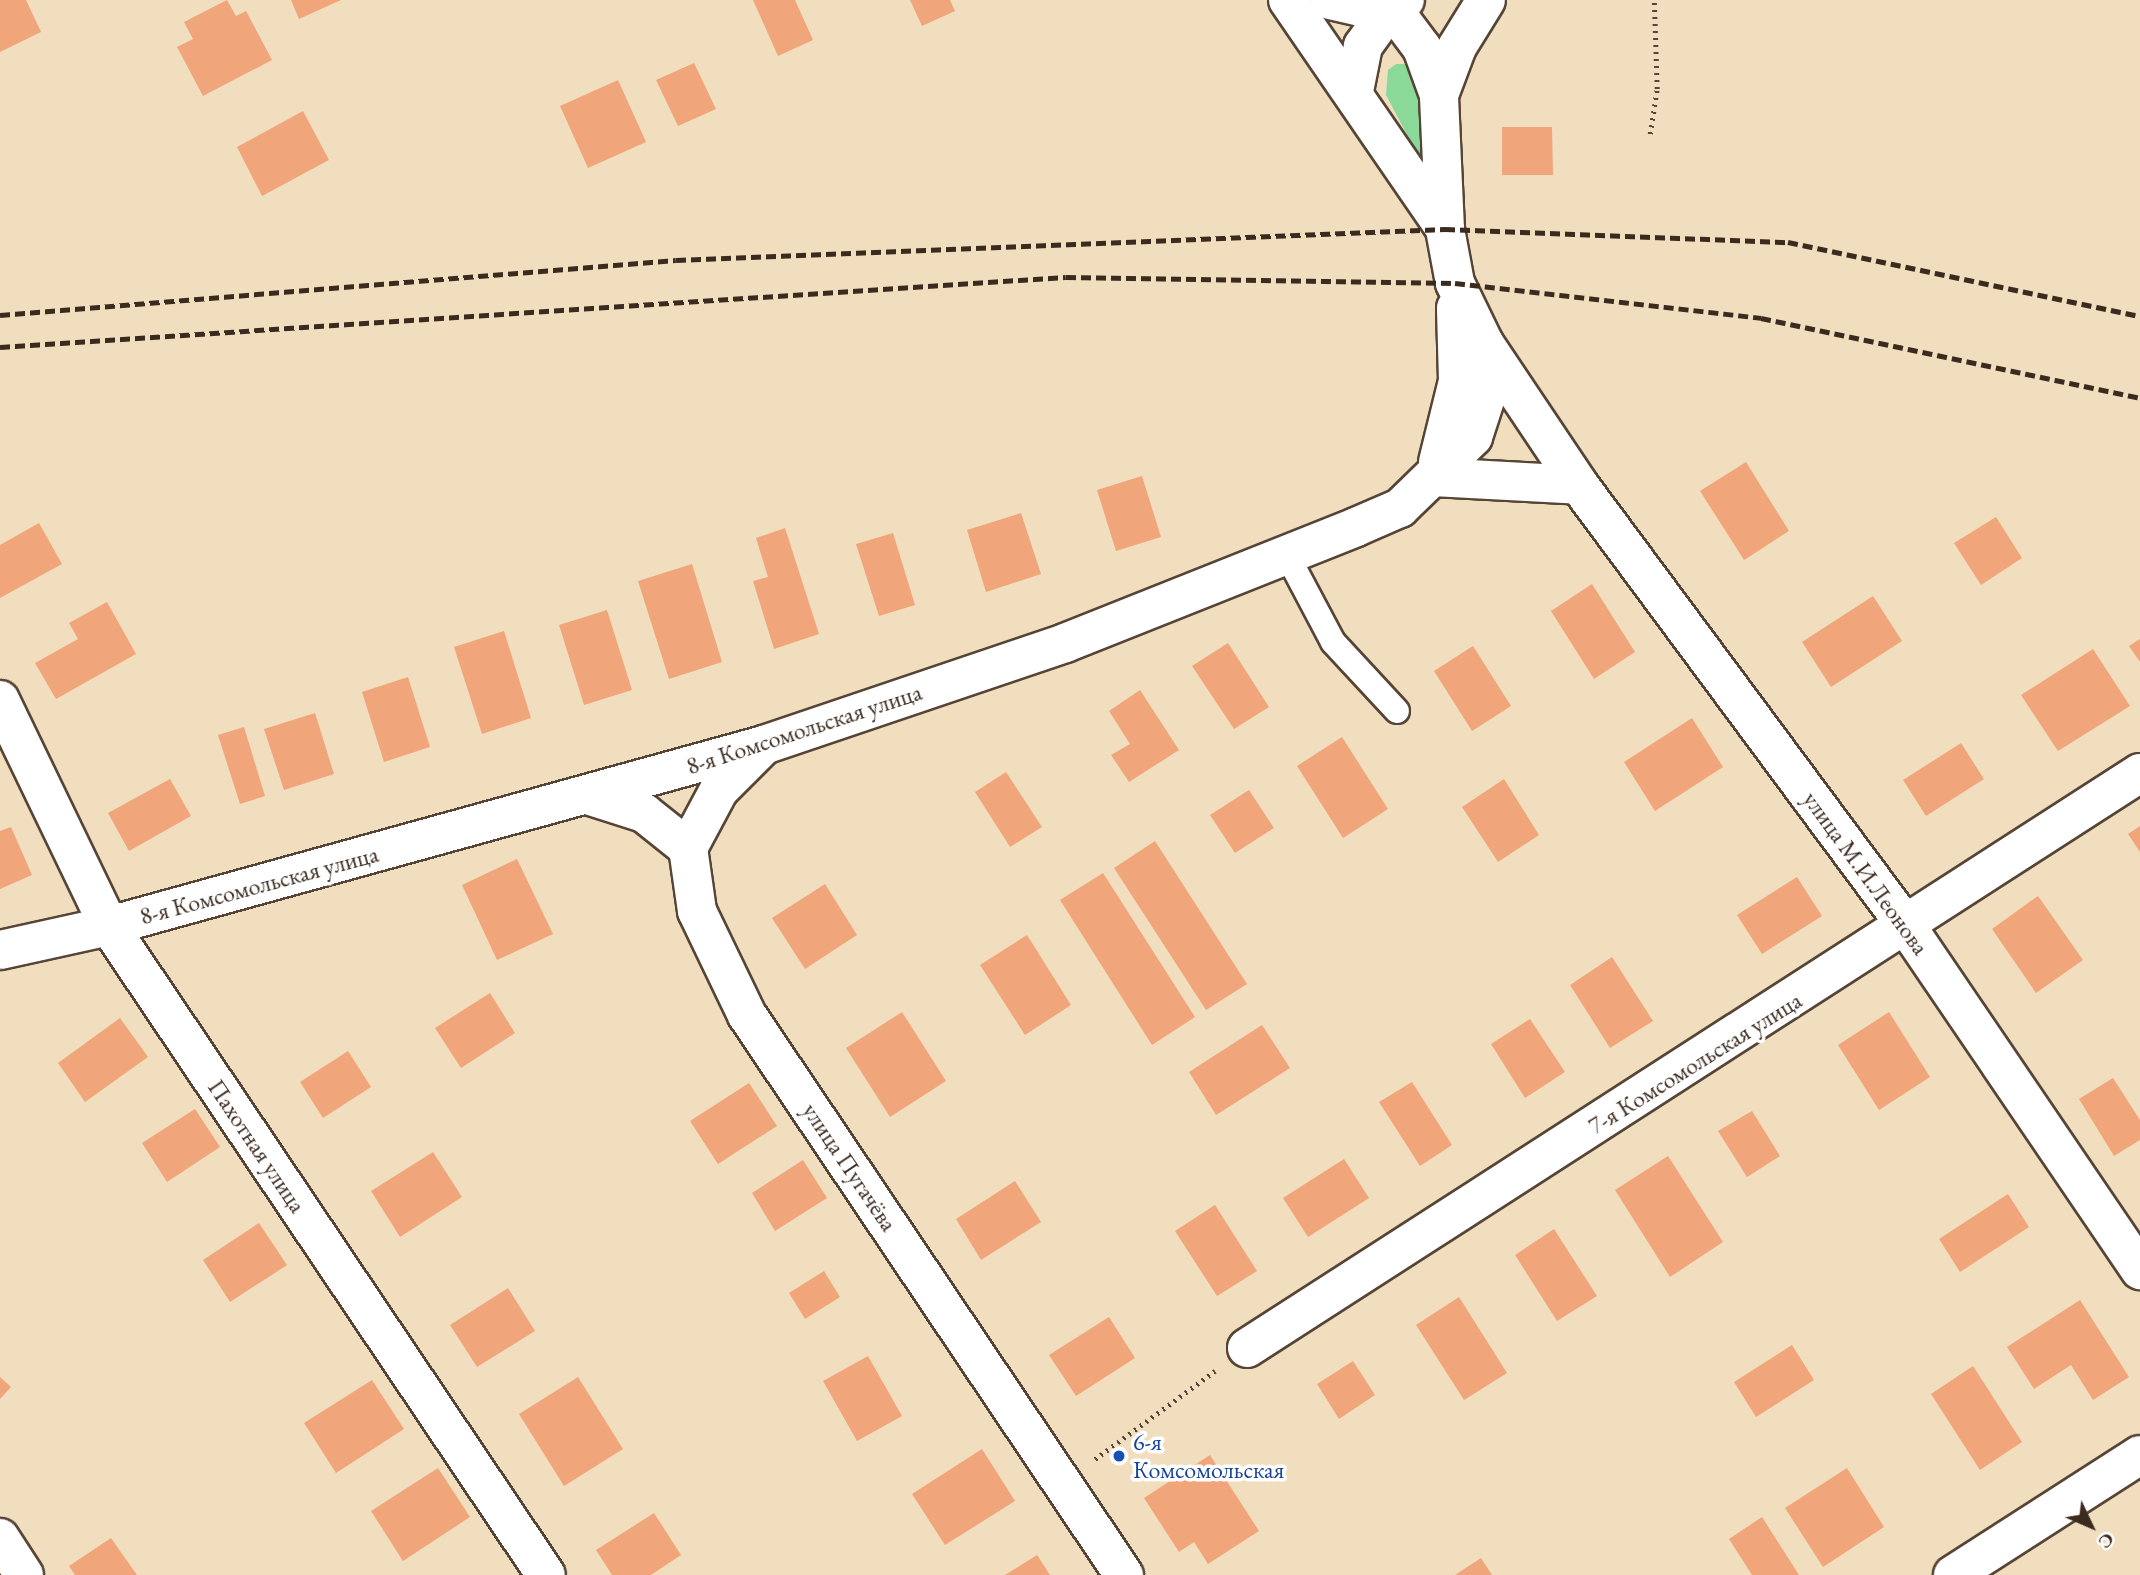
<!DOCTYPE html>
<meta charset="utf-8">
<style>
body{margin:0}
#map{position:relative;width:2140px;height:1575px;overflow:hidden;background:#f1debf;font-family:"EB Garamond",serif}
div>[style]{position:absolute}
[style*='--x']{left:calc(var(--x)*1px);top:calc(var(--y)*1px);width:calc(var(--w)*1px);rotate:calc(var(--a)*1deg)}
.green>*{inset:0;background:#8bd998}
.building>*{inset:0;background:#f1a57a}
.path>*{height:4.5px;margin-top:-2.25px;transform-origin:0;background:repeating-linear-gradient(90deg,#564536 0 2px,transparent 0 7px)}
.roads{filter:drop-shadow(2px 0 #564536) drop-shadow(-2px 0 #564536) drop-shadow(0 2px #564536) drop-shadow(0 -2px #564536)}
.service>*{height:24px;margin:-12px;padding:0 12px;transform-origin:12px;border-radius:12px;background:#fff}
.minor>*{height:38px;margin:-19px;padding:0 19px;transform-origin:19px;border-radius:19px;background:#fff}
.secondary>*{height:38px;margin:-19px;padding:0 19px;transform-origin:19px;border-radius:19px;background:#fff}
.primary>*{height:38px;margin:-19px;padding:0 19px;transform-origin:19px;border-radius:19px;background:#fff}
.rail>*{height:5px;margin-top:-2.5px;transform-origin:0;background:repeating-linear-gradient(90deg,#3b2a1e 0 10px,transparent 0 15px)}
.dots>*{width:19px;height:19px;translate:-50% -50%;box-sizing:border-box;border:4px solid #fff;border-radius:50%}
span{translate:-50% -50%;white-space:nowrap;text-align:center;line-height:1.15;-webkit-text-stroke:7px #fff;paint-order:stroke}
.street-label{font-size:24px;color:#3b2a1e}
.transit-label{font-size:24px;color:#164399}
.left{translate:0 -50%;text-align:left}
.north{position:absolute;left:2056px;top:1491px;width:70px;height:70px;-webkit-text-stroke:5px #fff;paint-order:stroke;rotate:134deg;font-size:19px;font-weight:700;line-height:28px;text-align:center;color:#3b2a1e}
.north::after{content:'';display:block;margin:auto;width:24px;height:32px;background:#3b2a1e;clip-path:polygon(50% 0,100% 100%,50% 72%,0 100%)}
</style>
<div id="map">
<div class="green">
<i style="clip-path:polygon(1396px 64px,1405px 64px,1419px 79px,1431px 180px,1386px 95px,1388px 70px)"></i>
</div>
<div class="building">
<i style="clip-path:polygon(0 0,26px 0,41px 32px,0 52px)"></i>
<i style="clip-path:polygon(227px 0,236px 16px,246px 11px,272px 60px,203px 96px,177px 47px,193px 39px,184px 22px)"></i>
<i style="clip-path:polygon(291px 0,341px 0,299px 19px)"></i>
<i style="clip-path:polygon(753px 0,795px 0,813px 40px,778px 56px)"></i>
<i style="clip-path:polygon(910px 0,950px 0,955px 11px,922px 26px)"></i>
<i style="clip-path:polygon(694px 63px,716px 109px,678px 126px,656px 80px)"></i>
<i style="clip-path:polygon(618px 80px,646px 142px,588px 168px,560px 106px)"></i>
<i style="clip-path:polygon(303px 111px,329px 160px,262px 196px,237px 147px)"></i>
<i style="clip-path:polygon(1502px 127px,1552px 127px,1553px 175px,1502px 175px)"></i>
<i style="clip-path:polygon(1746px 462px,1789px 531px,1744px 560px,1700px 491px)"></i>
<i style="clip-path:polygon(1142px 476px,1161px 537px,1116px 551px,1097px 490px)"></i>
<i style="clip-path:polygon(1021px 513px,1041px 574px,986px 592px,967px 530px)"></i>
<i style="clip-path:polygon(1996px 517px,2022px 558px,1981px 585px,1954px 543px)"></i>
<i style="clip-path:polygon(39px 523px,62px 564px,0 598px,0 545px)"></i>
<i style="clip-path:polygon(785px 528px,819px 634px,774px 649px,753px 581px,768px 577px,756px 538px)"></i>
<i style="clip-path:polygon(893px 533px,915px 605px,879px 616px,856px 544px)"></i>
<i style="clip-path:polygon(692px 564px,722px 662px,669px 679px,638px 581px)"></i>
<i style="clip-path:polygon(1592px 584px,1635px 652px,1594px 679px,1551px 611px)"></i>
<i style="clip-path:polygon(1873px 596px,1902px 641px,1831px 687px,1802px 642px)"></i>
<i style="clip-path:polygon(107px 602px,136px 654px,56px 699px,35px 663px,78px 639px,69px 623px)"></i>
<i style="clip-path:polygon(607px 610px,632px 690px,584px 705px,559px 625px)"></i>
<i style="clip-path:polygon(504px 631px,531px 718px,482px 734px,454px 647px)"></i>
<i style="clip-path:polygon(2140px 639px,2140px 662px,2129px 646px)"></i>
<i style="clip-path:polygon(1228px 643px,1269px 707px,1234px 729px,1192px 666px)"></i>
<i style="clip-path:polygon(1473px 646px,1511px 706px,1472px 731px,1434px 671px)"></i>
<i style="clip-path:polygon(2093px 649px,2130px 706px,2058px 751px,2021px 695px)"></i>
<i style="clip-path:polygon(408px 677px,430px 747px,384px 762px,362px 692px)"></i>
<i style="clip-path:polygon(1140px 690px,1179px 750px,1129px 782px,1111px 755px,1130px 744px,1109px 711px)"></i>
<i style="clip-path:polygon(315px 713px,334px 774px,284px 790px,264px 729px)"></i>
<i style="clip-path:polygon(1692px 718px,1723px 767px,1655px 811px,1624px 762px)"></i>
<i style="clip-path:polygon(244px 727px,265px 796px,240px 804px,218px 735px)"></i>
<i style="clip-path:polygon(1342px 737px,1388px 809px,1343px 838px,1297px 766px)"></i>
<i style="clip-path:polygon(1961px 743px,1984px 779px,1926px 816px,1903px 780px)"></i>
<i style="clip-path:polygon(1006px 772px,1042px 827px,1010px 847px,975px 792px)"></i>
<i style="clip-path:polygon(170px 779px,191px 816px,129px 851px,108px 813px)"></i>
<i style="clip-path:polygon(1504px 779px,1539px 835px,1498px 862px,1462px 807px)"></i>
<i style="clip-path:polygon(1249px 790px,1274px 828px,1235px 853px,1210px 815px)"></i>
<i style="clip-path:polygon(2140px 826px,2140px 852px,2128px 834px)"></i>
<i style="clip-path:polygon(11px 827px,32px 875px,0 889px,0 831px)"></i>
<i style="clip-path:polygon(1155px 841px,1247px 984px,1206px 1010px,1114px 868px)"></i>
<i style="clip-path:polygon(517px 859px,553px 934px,497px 960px,462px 885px)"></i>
<i style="clip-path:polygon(1103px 873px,1195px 1017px,1152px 1045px,1060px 900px)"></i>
<i style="clip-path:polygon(1797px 877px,1822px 916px,1762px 954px,1737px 915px)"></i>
<i style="clip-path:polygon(825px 884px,857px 935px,805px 969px,772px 918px)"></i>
<i style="clip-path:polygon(2038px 896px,2083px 960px,2036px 993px,1992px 929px)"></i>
<i style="clip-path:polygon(1027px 935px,1071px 1005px,1025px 1035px,980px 965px)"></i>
<i style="clip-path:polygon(1612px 957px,1653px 1021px,1610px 1048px,1570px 985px)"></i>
<i style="clip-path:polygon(490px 993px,515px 1033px,461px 1068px,435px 1028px)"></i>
<i style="clip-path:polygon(902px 1012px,946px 1081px,890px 1117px,846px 1048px)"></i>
<i style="clip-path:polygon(1889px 1012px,1930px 1077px,1879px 1110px,1838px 1045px)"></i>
<i style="clip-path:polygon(120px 1018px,148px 1057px,85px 1102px,58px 1063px)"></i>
<i style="clip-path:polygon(1530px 1019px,1565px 1072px,1525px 1098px,1491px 1044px)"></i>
<i style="clip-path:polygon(1262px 1025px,1290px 1068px,1216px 1115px,1189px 1072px)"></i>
<i style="clip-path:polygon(348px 1051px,371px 1087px,323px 1118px,300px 1082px)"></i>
<i style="clip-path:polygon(2113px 1078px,2140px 1120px,2140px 1140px,2114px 1156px,2079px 1099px)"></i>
<i style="clip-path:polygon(1412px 1082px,1452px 1145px,1420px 1166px,1379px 1102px)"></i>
<i style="clip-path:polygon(749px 1083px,777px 1126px,718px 1164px,690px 1121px)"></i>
<i style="clip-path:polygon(195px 1109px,220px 1147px,167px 1182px,142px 1143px)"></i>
<i style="clip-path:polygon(1752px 1111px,1780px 1156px,1747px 1177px,1718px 1131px)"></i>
<i style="clip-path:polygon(433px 1152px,462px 1197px,400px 1237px,371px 1191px)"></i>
<i style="clip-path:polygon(1668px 1156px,1723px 1242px,1670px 1277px,1615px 1190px)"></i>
<i style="clip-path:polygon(1344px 1159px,1369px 1198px,1308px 1237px,1283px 1198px)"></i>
<i style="clip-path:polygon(803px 1160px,827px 1198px,775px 1231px,752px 1193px)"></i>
<i style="clip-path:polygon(1015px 1181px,1041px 1222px,981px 1260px,956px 1219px)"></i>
<i style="clip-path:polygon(2008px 1194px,2029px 1227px,1960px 1272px,1939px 1239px)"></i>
<i style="clip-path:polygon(1215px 1205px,1257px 1271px,1217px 1296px,1175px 1231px)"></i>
<i style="clip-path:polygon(259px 1223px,287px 1265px,230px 1302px,203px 1260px)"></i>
<i style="clip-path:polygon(1554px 1229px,1597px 1296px,1557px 1321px,1515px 1255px)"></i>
<i style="clip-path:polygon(824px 1271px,840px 1297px,805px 1319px,789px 1293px)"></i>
<i style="clip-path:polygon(508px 1288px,535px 1331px,477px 1367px,450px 1325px)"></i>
<i style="clip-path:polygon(1459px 1297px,1507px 1373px,1464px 1400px,1416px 1325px)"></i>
<i style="clip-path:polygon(2080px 1300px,2129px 1377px,2093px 1400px,2071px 1365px,2034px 1389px,2007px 1347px)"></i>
<i style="clip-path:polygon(1109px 1317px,1135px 1358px,1076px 1396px,1049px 1355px)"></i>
<i style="clip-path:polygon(1792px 1345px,1814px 1380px,1756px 1417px,1734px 1382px)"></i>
<i style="clip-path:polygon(868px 1356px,902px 1416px,857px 1441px,823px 1381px)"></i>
<i style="clip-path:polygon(1353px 1361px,1375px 1395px,1339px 1419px,1317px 1384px)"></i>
<i style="clip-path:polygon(1973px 1366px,2022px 1442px,1980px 1470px,1931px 1394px)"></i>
<i style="clip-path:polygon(0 1377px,11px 1387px,0 1399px)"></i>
<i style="clip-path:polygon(578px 1377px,623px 1449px,564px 1486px,519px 1414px)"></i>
<i style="clip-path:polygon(372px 1380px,404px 1429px,336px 1473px,304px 1423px)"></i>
<i style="clip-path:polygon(982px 1449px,1015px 1501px,945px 1545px,912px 1494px)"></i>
<i style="clip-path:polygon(1210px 1455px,1259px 1531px,1208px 1564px,1194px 1542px,1179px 1552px,1144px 1498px)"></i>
<i style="clip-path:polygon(438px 1468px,470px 1517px,403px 1561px,371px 1511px)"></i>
<i style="clip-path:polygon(1847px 1468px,1884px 1527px,1823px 1567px,1785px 1508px)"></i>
<i style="clip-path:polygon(654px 1513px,681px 1555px,651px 1575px,612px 1575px,596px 1550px)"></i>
<i style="clip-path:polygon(1762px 1517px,1799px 1575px,1752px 1575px,1729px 1539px)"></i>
<i style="clip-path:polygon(111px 1538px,137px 1575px,75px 1575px,69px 1566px)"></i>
<i style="clip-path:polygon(1037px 1555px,1050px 1575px,1005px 1575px)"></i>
<i style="clip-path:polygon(1481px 1558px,1492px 1575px,1455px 1575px)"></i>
</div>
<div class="path">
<i style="--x:1650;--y:134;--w:46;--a:-81.2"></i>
<i style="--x:1657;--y:89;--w:89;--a:-91.9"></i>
<i style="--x:1095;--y:1459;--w:149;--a:-36.3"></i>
</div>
<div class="roads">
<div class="service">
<i style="--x:1287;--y:555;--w:98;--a:62.1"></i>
<i style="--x:1333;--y:642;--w:94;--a:47.2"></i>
</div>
<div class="minor">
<i style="--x:1484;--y:343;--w:171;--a:56.2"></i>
<i style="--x:1579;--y:485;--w:550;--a:53.42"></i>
<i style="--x:1907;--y:927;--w:415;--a:55.8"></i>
<i style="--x:1433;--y:477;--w:146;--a:3.1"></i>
<i style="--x:0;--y:700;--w:251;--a:64.3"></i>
<i style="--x:109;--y:926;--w:782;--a:56.05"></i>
<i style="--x:587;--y:795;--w:60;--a:17.5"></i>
<i style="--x:644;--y:813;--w:56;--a:38.5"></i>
<i style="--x:0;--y:950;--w:112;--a:-12.4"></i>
<i style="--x:109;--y:926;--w:680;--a:-15.45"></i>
<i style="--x:1247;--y:1348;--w:1062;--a:-32.78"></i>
<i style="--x:0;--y:1538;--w:44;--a:57"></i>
<i style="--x:1953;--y:1575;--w:222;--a:-32.7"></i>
</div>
<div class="secondary">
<i style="--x:1288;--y:0;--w:275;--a:55.5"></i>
<i style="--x:1386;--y:0;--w:60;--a:53.1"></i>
<i style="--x:1422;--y:48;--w:50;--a:70.1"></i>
<i style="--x:1354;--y:91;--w:46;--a:-78.7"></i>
<i style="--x:1363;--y:46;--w:57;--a:-54.3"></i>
<i style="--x:1438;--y:462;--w:83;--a:-76.1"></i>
<i style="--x:1458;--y:381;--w:73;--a:-91.6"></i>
<i style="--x:1124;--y:1575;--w:675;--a:-123.95"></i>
<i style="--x:747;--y:1015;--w:115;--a:-115.7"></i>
<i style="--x:697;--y:911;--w:64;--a:-98.1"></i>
<i style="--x:688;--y:848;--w:66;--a:-61.9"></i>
<i style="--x:719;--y:790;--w:64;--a:-45"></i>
<i style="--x:764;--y:745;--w:318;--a:-18.7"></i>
<i style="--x:1065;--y:643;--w:313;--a:-21.7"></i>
<i style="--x:1356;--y:527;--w:48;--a:-23.4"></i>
<i style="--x:1400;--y:508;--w:102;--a:-44.2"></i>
<i style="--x:1473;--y:437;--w:45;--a:-72"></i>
<i style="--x:1487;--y:394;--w:51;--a:-93.4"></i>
<i style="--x:1484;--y:343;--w:67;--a:-115.8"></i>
<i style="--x:1455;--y:283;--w:55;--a:-100.5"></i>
<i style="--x:1445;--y:229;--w:134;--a:-92.6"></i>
<i style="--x:1439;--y:95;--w:51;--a:-69.4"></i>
<i style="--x:1457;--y:47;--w:55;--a:-58.3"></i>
</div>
<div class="primary">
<i style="--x:1330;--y:0;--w:39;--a:13"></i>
<i style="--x:1368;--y:9;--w:38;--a:-14"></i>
</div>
</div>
<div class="rail">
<i style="--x:0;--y:315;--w:678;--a:-4.65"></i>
<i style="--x:676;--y:260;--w:770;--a:-2.31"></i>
<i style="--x:1445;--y:229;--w:343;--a:2.2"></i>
<i style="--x:1788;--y:242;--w:360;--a:11.9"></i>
<i style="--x:0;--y:347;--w:1068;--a:-3.76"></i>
<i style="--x:1066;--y:277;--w:389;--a:0.9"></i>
<i style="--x:1455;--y:283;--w:308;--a:6.5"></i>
<i style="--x:1761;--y:318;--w:387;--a:11.9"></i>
</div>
<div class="dots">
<i style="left:1119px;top:1456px;background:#1a4fb4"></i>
</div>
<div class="street-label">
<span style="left:804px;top:729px;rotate:-18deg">8-я Комсомольская улица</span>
<span style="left:1866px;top:873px;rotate:54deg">улица М.И.Леонова</span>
<span style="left:259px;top:885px;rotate:-15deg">8-я Комсомольская улица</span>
<span style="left:1695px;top:1063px;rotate:-32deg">7-я Комсомольская улица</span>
<span style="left:257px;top:1146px;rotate:56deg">Пахотная улица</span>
<span style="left:850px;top:1167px;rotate:56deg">улица Пугачёва</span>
</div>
<div class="transit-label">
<span class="left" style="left:1133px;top:1456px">6-я<br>Комсомольская</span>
</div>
<div class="north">С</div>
</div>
